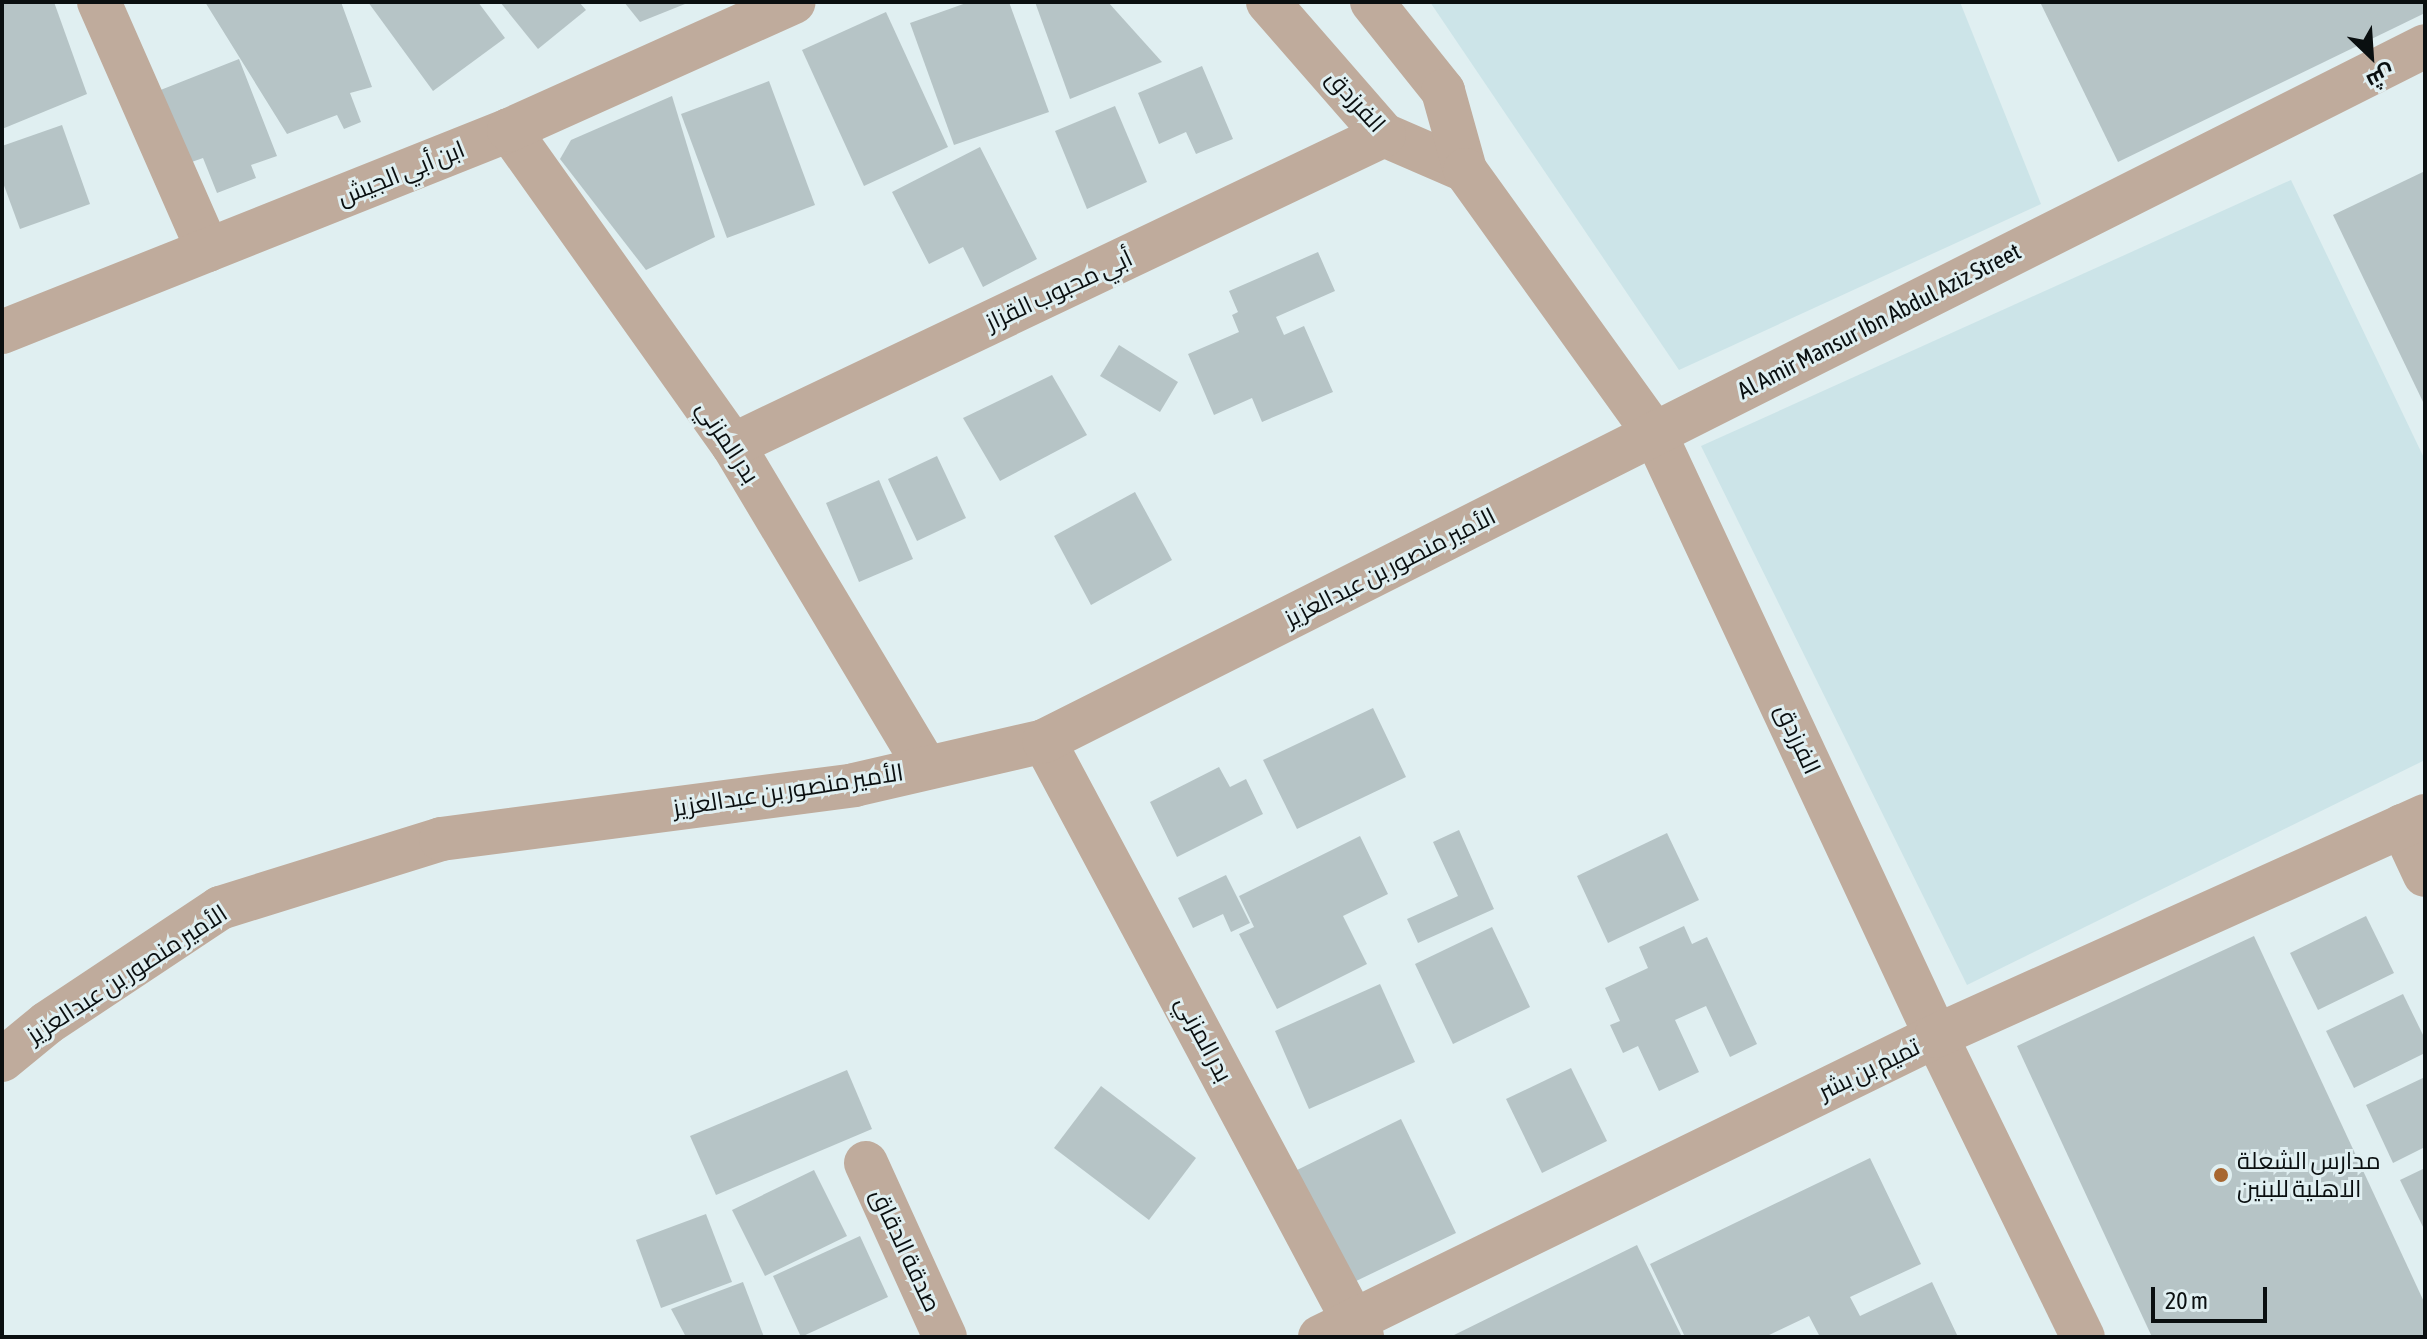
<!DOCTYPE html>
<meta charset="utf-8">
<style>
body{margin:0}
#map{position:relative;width:2427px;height:1339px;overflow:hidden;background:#e0eff1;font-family:"Asap Condensed",Cairo,sans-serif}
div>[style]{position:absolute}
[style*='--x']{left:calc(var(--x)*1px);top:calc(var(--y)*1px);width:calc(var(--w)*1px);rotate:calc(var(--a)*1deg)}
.built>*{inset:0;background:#cce4e8}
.building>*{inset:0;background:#b6c4c6}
.minor>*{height:44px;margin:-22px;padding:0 22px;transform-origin:22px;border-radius:22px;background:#bfab9c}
.dots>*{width:22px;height:22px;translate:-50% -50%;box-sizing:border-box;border:4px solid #e0eff1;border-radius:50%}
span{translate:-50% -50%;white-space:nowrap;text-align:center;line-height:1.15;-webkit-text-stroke:6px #e0eff1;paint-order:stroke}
.street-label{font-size:24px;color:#0a0f10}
.poi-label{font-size:24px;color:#0a0f10}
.left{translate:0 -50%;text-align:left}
.frame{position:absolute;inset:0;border:4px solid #0a0f10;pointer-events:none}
.north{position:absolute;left:2331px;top:16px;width:80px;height:80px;-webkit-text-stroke:6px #e0eff1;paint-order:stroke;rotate:155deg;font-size:22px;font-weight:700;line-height:32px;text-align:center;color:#0a0f10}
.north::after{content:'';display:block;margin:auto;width:28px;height:36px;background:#0a0f10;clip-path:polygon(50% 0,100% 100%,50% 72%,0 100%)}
.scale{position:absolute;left:2151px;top:1287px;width:116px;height:36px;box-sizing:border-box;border:4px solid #0a0f10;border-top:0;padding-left:10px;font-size:24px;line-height:28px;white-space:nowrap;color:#0a0f10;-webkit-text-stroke:6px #e0eff1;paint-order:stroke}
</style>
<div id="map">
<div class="built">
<i style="clip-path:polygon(1430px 2px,1960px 2px,2041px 204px,1679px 370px)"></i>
<i style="clip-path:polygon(2291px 180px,2425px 460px,2425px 760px,1967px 985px,1701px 446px)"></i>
</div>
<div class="building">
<i style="clip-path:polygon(2px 2px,54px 2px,87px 94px,2px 129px)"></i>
<i style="clip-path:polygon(205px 2px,341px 2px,372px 87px,350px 93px,361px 122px,344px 129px,337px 115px,287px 134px)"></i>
<i style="clip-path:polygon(368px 2px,478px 2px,505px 38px,433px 91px)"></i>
<i style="clip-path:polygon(500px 2px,579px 2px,586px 10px,538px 49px)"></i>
<i style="clip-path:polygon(624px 2px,690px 2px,640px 22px)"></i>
<i style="clip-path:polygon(969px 2px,1009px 2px,1049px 112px,954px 145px,910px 23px)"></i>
<i style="clip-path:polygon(1035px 2px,1108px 2px,1162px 62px,1070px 99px)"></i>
<i style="clip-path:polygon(2040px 2px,2425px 2px,2425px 13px,2118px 162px)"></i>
<i style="clip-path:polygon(886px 12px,948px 147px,864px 186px,802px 50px)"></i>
<i style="clip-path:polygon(239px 59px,277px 156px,251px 165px,256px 178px,217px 193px,203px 158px,186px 164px,158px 91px)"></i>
<i style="clip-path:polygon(1202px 66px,1233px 139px,1196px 154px,1186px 132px,1159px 144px,1138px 93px)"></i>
<i style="clip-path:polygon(769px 81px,815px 205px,727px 238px,681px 114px)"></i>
<i style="clip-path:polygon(672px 96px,715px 237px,646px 270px,560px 159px,571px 140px)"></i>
<i style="clip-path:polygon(1115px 106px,1147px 182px,1087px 209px,1055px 131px)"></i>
<i style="clip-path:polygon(62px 125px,90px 204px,20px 229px,2px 180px,2px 146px)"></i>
<i style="clip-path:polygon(980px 147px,1037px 259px,983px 287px,963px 247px,929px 264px,892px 192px)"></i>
<i style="clip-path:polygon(2425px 171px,2425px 406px,2333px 215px)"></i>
<i style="clip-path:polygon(1318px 252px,1335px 291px,1276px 317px,1284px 335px,1304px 326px,1333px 392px,1262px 422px,1252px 398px,1214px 415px,1188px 354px,1239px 332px,1232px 315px,1238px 312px,1229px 291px)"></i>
<i style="clip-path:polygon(1119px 345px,1178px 382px,1160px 412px,1100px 376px)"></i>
<i style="clip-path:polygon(1052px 375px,1087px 435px,1000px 481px,963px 418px)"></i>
<i style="clip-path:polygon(937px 456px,966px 518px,917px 541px,888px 479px)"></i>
<i style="clip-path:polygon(879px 480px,913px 559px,859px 582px,826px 503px)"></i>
<i style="clip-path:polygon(1135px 492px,1172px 560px,1091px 605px,1054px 536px)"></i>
<i style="clip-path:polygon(1373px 708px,1406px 777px,1297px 829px,1263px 760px)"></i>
<i style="clip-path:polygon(1219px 767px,1230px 787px,1246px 779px,1263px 814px,1177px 857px,1150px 802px)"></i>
<i style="clip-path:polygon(1459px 830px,1494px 909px,1418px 943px,1407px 919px,1458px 896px,1433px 842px)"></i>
<i style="clip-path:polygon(1667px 833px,1699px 900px,1608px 943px,1577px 876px)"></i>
<i style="clip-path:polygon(1360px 836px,1388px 894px,1343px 916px,1367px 964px,1277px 1009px,1239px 934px,1254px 927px,1239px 896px)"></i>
<i style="clip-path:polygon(1226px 875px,1250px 923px,1231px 932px,1223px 914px,1193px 928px,1178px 898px)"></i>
<i style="clip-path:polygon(2366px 916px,2394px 973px,2318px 1010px,2290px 953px)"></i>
<i style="clip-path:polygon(1684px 926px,1692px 944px,1707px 937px,1757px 1044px,1730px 1057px,1706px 1006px,1675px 1020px,1699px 1072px,1659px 1091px,1638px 1046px,1623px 1053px,1610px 1025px,1620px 1021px,1605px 988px,1648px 968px,1639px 947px)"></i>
<i style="clip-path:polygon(1492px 927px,1530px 1007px,1453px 1044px,1415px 964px)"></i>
<i style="clip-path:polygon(2254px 936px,2425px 1304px,2425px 1337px,2152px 1337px,2017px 1046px)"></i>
<i style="clip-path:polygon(1380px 984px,1415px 1062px,1309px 1109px,1275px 1031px)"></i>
<i style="clip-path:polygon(2403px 994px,2425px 1039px,2425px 1053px,2354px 1088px,2326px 1031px)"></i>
<i style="clip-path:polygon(1571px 1068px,1607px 1141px,1542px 1173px,1506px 1099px)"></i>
<i style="clip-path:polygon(847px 1070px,872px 1129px,716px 1195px,690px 1136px)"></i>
<i style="clip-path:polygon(2425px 1077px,2425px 1147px,2393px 1163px,2366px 1105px)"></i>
<i style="clip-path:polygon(1101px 1086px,1196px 1158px,1149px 1220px,1054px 1148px)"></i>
<i style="clip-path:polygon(1401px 1119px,1456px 1233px,1352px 1283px,1297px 1170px)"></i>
<i style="clip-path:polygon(1870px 1158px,1921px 1264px,1850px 1297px,1860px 1316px,1932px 1282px,1958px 1337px,1820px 1337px,1809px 1316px,1765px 1337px,1685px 1337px,1650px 1264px)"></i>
<i style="clip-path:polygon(2425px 1168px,2425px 1231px,2400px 1180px)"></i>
<i style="clip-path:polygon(814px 1170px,847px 1236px,765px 1276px,732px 1210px)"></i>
<i style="clip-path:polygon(706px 1214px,732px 1282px,661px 1308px,636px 1240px)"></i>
<i style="clip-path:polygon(860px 1236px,888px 1297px,801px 1337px,773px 1276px)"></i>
<i style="clip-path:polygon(1637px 1245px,1682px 1337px,1450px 1337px)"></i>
<i style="clip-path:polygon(743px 1282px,764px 1337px,686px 1337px,671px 1309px)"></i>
</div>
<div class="minor">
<i style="--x:99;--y:2;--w:271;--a:66.3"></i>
<i style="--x:1268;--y:2;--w:176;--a:48.9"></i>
<i style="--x:1384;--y:135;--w:88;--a:23.4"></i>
<i style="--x:1372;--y:2;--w:114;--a:51.4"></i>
<i style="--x:1443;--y:91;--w:82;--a:74.4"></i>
<i style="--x:1465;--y:170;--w:325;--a:54.3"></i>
<i style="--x:1655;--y:434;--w:664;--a:64.98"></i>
<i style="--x:1936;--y:1036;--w:335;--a:64"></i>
<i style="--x:509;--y:130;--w:387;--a:54.6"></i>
<i style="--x:733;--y:445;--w:376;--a:59.1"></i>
<i style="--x:2;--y:332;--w:546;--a:-21.72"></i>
<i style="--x:509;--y:130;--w:312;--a:-24.2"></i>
<i style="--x:733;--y:445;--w:721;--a:-25.46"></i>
<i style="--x:1044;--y:741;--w:676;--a:61.92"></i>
<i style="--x:2402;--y:826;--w:54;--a:64.9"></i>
<i style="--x:2;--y:1060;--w:58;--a:-39.4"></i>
<i style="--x:47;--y:1023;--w:208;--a:-33.6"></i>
<i style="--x:220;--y:908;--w:232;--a:-17.3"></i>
<i style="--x:441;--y:839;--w:417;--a:-7.4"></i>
<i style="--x:854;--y:785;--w:195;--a:-13"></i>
<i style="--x:1044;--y:741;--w:1546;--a:-26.71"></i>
<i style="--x:866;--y:1163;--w:191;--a:65.6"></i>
<i style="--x:1320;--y:1337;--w:686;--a:-26.04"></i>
<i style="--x:1936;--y:1036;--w:536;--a:-24.22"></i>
</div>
<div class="dots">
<i style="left:2221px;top:1175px;background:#a76730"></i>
</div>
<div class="street-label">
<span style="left:1356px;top:101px;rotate:48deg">الفرزدق</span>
<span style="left:401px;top:173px;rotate:-22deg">ابن أبي الجيش</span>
<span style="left:1059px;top:290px;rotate:-25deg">أبي محبوب القزاز</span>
<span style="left:1879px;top:321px;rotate:-27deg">Al Amir Mansur Ibn Abdul Aziz Street</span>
<span style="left:728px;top:442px;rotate:57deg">بدر المزني</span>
<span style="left:1390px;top:567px;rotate:-27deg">الأمير منصور بن عبدالعزيز</span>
<span style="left:1798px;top:739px;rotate:65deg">الفرزدق</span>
<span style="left:788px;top:790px;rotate:-9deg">الأمير منصور بن عبدالعزيز</span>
<span style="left:127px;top:974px;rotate:-33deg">الأمير منصور بن عبدالعزيز</span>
<span style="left:1204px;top:1039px;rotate:62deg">بدر المزني</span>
<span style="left:1869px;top:1069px;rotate:-26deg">تميم بن بشر</span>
<span style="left:906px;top:1250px;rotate:65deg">صدقة الدقاق</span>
</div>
<div class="poi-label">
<span class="left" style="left:2237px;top:1175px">مدارس الشعلة<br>الاهلية للبنين</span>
</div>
<div class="frame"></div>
<div class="north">ش</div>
<div class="scale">20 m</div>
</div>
